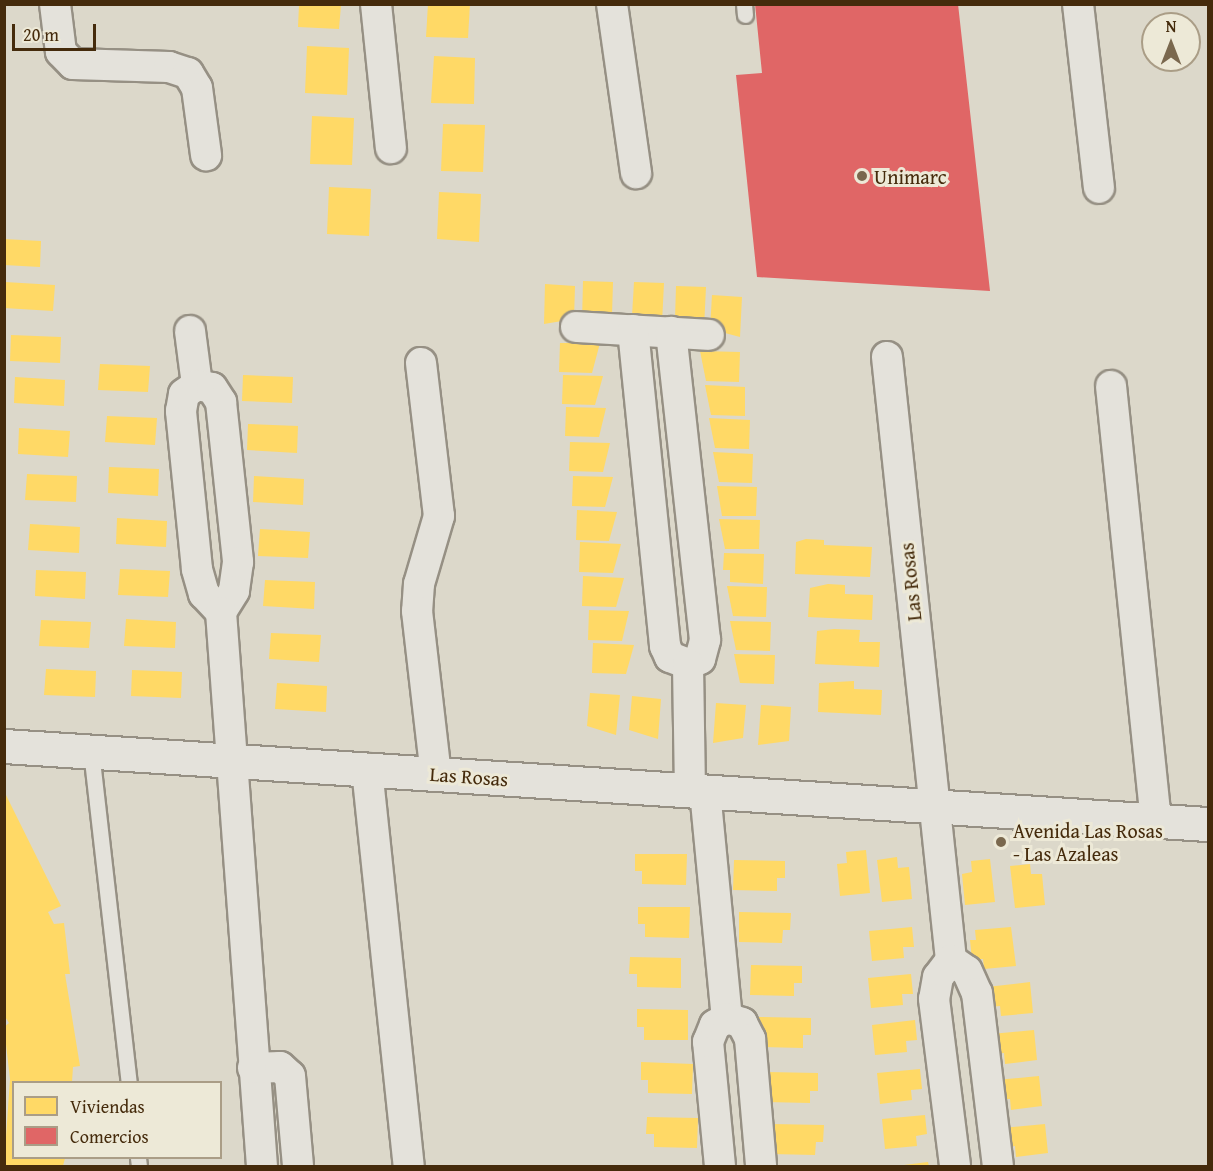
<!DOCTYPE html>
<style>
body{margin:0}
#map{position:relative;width:1213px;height:1171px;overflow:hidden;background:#dcd8ca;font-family:"Gentium Book Plus",serif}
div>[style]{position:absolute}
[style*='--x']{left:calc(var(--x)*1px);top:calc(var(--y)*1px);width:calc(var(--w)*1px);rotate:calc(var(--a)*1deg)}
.homes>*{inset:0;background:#ffd966}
.shops>*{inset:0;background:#e06666}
.roads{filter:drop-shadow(2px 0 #969084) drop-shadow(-2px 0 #969084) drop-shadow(0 2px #969084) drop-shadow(0 -2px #969084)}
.service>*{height:15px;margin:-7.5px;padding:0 7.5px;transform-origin:7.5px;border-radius:7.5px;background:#e4e2db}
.minor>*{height:30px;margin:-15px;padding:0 15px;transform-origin:15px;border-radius:15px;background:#e4e2db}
.tertiary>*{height:33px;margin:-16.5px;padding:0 16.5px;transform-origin:16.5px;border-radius:16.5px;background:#e4e2db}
.dots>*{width:16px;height:16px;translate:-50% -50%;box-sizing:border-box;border:3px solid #ede9d7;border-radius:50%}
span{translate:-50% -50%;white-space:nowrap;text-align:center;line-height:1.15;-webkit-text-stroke:6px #ede9d7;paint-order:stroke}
.poi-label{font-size:20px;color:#452b0c}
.left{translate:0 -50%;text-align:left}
.street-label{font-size:20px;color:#452b0c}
.frame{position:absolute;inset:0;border:6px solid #452b0c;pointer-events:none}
.legend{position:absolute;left:12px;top:1081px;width:210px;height:78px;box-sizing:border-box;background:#ede9d7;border:2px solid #aa9d86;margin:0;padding:8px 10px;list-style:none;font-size:18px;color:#452b0c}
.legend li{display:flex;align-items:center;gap:12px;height:30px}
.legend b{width:30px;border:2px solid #aa9d86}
.north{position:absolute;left:1141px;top:12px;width:60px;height:60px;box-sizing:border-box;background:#ede9d7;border:2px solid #aa9d86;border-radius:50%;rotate:0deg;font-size:16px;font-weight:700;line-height:24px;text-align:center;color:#452b0c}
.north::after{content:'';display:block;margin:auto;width:21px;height:27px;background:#7a684e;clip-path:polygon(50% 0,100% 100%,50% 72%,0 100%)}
.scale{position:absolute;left:12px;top:24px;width:84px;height:27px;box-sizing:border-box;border:3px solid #452b0c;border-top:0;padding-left:8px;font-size:18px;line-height:21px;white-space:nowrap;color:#452b0c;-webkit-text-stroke:4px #ede9d7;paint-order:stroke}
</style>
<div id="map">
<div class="homes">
<i style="clip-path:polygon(428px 4px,470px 4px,468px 38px,426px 37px)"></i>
<i style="clip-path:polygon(299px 5px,341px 5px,339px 29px,298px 27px)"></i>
<i style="clip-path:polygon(307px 46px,349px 48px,347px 95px,305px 93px)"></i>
<i style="clip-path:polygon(434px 56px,475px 58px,474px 104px,431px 103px)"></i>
<i style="clip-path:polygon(312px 116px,354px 118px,352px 165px,310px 164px)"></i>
<i style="clip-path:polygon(443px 124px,485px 125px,483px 172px,441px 171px)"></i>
<i style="clip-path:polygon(329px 187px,371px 189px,369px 236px,327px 234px)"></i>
<i style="clip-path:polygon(439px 192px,481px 194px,479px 242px,437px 239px)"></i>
<i style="clip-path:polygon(4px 239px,41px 241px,40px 267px,4px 265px)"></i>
<i style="clip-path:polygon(583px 281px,613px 282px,612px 315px,582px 321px)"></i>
<i style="clip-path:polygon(5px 282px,55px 285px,53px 311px,4px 308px)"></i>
<i style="clip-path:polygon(634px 282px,664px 283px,662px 323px,632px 316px)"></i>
<i style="clip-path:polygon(545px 284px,575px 286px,574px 319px,544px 324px)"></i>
<i style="clip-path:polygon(676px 286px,706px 287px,704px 328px,675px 319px)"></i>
<i style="clip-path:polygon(712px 295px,742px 297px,740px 337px,710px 329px)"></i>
<i style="clip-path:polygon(11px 335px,61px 337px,60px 363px,10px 361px)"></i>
<i style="clip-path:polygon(560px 343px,600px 343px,592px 373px,559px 372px)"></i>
<i style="clip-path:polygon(700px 351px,740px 352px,739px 382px,706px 381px)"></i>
<i style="clip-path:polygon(100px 364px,150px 366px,148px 392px,98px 390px)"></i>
<i style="clip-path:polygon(243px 375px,293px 377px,292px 403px,242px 401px)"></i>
<i style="clip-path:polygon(563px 375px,603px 376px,595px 405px,562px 404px)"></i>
<i style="clip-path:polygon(15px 377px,65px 380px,64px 406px,14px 403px)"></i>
<i style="clip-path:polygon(705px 385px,745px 387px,745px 416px,711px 415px)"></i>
<i style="clip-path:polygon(566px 407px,606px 408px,599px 437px,565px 436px)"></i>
<i style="clip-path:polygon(107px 416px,157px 418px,155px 445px,105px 442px)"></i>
<i style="clip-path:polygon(709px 418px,750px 420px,749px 449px,715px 448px)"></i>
<i style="clip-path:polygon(248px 424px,298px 426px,297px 453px,247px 450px)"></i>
<i style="clip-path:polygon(19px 428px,70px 431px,68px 457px,18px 454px)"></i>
<i style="clip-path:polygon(570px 442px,610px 443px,603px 472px,569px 471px)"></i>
<i style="clip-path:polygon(713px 452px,753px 454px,752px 483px,719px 482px)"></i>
<i style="clip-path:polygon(109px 467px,159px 469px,158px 496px,108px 493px)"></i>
<i style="clip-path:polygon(27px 474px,77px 476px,76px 502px,25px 500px)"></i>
<i style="clip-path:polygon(254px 476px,304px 479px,303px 505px,253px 502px)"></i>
<i style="clip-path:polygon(573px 476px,613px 477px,605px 507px,572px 506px)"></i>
<i style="clip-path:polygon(717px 486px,757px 487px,756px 516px,722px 516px)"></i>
<i style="clip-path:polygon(577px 510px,617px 512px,609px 541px,576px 540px)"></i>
<i style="clip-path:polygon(117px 518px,167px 521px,166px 547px,116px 544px)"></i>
<i style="clip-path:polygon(719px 519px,760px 520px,759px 549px,725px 549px)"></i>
<i style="clip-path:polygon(30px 524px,80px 527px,79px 553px,28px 550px)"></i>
<i style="clip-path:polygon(260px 529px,310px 532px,308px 558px,258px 556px)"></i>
<i style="clip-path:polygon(806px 539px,824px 540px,824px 545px,872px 547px,870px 577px,795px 574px,796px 542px)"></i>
<i style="clip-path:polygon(580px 542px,621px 544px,613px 573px,579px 572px)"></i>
<i style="clip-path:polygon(724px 553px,764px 554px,763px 584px,730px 582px,730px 570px,723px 570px)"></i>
<i style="clip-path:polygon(120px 569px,170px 571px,168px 597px,118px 595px)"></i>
<i style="clip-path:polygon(36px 570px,86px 572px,85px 599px,35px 596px)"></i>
<i style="clip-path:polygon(583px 576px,624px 578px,616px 607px,582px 606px)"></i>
<i style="clip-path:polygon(265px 580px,315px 582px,314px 609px,263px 606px)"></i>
<i style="clip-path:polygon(828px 584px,845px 585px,845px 594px,873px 595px,872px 620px,808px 617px,810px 588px)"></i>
<i style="clip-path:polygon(727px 586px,767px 587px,766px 617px,733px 616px)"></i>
<i style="clip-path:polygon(589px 610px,629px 611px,622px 641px,588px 640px)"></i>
<i style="clip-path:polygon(126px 619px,176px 622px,175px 648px,124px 646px)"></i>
<i style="clip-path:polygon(41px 620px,91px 622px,89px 648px,39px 646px)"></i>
<i style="clip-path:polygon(730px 621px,771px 622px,770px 651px,736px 650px)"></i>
<i style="clip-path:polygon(834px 629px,860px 630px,859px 642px,880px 642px,879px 667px,815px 664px,817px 631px)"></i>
<i style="clip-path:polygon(271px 633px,321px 635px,319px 662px,269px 659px)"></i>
<i style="clip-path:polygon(593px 643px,634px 645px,626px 674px,592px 673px)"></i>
<i style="clip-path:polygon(734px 654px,775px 655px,774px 684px,740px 683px)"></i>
<i style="clip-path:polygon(46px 669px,96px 671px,95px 697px,44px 695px)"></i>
<i style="clip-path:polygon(132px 670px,182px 672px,181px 698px,131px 696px)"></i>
<i style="clip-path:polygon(854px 681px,854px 689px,882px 690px,881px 715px,818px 712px,819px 683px)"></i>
<i style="clip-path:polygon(277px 683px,327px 686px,326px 712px,275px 709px)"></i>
<i style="clip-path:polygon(590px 693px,620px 695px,616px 735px,587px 726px)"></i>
<i style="clip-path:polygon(632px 696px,661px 699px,658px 739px,629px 730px)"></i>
<i style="clip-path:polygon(716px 703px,746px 705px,743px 738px,713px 743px)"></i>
<i style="clip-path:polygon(761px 705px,791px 707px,789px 741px,758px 745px)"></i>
<i style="clip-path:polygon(4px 791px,61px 906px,48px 912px,54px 924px,64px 923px,70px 974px,65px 974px,80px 1066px,73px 1067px,72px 1082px,14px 1082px,14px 1158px,65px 1158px,63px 1166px,4px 1166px,10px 1079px,4px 1027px,9px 1023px,4px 1015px)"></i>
<i style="clip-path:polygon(866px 850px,870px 893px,840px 896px,837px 864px,847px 863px,846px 852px)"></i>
<i style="clip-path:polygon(635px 854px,687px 854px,686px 885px,642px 884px,642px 871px,635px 871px)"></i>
<i style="clip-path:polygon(897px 857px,898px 868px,909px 867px,912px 899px,882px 902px,877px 860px)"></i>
<i style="clip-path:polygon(990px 859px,995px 902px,965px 905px,962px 874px,972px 872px,971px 861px)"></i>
<i style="clip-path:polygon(734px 860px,785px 861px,785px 878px,777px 878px,777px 891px,733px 890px)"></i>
<i style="clip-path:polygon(1030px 864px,1031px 874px,1042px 874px,1045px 905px,1015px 908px,1010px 866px)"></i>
<i style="clip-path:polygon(638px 907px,690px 907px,689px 938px,645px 937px,645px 924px,638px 924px)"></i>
<i style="clip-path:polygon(739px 912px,791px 913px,790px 930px,783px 930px,782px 943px,739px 942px)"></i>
<i style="clip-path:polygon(912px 927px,914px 947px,903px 947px,904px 958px,872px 961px,869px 931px)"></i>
<i style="clip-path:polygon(1011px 927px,1016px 966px,984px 969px,983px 959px,972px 960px,970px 940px,976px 940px,975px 930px)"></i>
<i style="clip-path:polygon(630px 957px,681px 958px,681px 988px,637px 987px,637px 974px,629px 974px)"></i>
<i style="clip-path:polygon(751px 965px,802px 966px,802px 983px,794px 983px,794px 996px,750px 995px)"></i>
<i style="clip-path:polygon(911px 974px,913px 994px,902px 994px,903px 1005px,871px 1008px,868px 978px)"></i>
<i style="clip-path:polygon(1030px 982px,1033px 1013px,1001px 1016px,1000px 1006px,989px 1007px,987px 987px)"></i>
<i style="clip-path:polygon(637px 1009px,688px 1010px,688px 1040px,644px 1040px,644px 1027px,637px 1027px)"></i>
<i style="clip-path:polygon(759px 1017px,811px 1018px,811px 1035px,803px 1035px,803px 1048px,759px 1047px)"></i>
<i style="clip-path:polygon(915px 1020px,917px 1040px,906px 1041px,907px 1052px,875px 1055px,872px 1025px)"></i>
<i style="clip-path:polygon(1034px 1030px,1037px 1060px,1005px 1064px,1004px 1053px,993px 1054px,991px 1034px)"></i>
<i style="clip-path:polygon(641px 1062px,693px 1064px,692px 1094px,648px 1093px,648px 1080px,641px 1080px)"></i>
<i style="clip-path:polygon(920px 1069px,922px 1089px,911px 1090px,912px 1100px,880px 1104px,877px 1073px)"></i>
<i style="clip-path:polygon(767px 1072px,818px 1073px,818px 1091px,810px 1091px,810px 1103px,766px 1102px)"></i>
<i style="clip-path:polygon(1039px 1076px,1042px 1106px,1011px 1110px,1010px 1099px,998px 1100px,996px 1080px)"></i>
<i style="clip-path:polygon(925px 1115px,927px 1134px,916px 1136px,917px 1146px,885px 1149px,882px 1119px)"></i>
<i style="clip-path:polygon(647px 1117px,698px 1118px,697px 1148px,654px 1147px,654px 1134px,646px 1134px)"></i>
<i style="clip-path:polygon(772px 1124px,824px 1125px,823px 1142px,816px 1142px,815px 1155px,771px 1154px)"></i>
<i style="clip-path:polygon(1045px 1124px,1048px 1153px,1016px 1157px,1015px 1146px,1004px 1148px,1002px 1128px)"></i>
<i style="clip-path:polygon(928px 1162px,929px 1166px,904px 1166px,904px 1165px)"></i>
</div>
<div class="shops">
<i style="clip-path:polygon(755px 4px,958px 4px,990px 291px,757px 277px,736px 75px,762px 73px)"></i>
</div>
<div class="roads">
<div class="service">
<i style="--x:744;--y:4;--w:11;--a:85"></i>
<i style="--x:91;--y:751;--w:333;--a:83.5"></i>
<i style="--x:138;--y:1158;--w:8;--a:83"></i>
</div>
<div class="minor">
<i style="--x:55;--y:4;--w:48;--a:82.9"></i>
<i style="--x:61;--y:52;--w:17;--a:45"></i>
<i style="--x:73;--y:64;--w:96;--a:1.8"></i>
<i style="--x:169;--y:67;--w:20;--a:18"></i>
<i style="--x:188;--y:73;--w:17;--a:59"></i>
<i style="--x:197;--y:88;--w:68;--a:82.3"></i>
<i style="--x:376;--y:4;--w:145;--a:84.1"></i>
<i style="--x:612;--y:4;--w:171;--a:81.9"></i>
<i style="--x:1078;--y:4;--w:185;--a:83.5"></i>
<i style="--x:576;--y:327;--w:133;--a:3.4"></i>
<i style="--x:633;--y:330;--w:318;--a:84.2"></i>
<i style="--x:665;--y:646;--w:12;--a:66"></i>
<i style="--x:670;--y:657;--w:19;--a:21"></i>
<i style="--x:688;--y:664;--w:13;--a:-23"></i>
<i style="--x:700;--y:659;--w:20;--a:-75"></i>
<i style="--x:705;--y:640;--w:310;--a:-96.3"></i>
<i style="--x:190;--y:331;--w:54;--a:82.6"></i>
<i style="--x:887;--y:357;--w:606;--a:83.94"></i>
<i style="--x:951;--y:960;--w:21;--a:127"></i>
<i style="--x:938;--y:977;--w:22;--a:100"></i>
<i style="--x:934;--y:999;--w:168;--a:82.8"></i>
<i style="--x:421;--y:363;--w:154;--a:83.3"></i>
<i style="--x:439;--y:516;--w:71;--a:106.4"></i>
<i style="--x:419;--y:584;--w:27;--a:94"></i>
<i style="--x:417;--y:611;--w:164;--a:83.4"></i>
<i style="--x:1111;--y:386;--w:437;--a:84.1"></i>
<i style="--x:221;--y:612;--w:25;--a:-133"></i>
<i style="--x:204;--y:594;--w:26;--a:-106"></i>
<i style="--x:197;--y:569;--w:159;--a:-95.8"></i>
<i style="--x:181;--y:411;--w:17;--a:-80"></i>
<i style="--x:184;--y:394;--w:16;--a:-35"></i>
<i style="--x:197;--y:385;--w:15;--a:11"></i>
<i style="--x:212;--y:388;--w:17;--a:57"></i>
<i style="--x:221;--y:402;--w:161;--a:83.9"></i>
<i style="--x:238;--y:562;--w:29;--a:98"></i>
<i style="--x:234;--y:591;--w:25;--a:122"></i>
<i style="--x:221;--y:612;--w:556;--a:85.77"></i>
<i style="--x:688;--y:664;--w:126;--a:89.1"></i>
<i style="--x:367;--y:769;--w:399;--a:84"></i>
<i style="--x:705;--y:791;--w:228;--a:84.5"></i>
<i style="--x:951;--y:960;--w:19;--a:35"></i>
<i style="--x:967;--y:971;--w:24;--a:66"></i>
<i style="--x:977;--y:993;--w:174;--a:83.1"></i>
<i style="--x:253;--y:1068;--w:27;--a:-2"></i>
<i style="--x:280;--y:1067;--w:13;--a:42"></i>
<i style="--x:290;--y:1076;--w:90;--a:84.9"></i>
<i style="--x:720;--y:1166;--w:125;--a:-95.5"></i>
<i style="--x:708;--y:1042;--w:18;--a:-68"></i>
<i style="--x:715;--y:1025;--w:14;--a:-30"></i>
<i style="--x:727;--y:1018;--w:16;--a:18"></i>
<i style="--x:742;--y:1023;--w:18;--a:63"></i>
<i style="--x:750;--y:1039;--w:127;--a:85"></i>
</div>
<div class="tertiary">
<i style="--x:4;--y:746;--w:1207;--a:3.71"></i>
</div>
</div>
<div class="dots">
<i style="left:862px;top:176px;background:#7a684e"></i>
<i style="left:1001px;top:842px;background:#7a684e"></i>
</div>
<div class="poi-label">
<span class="left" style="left:874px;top:176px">Unimarc</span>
<span class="left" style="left:1013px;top:842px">Avenida Las Rosas<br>- Las Azaleas</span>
</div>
<div class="street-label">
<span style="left:910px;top:582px;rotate:-96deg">Las Rosas</span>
<span style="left:469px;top:776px;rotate:4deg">Las Rosas</span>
</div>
<div class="frame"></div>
<ul class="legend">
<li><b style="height:16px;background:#ffd966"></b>Viviendas</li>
<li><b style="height:16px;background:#e06666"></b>Comercios</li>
</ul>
<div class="north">N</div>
<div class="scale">20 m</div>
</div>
